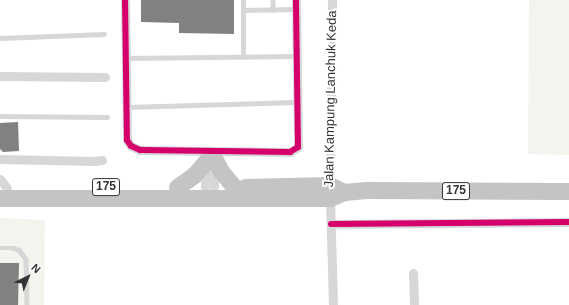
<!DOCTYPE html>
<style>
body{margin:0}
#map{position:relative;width:569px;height:305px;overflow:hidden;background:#fff;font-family:Helvetica,sans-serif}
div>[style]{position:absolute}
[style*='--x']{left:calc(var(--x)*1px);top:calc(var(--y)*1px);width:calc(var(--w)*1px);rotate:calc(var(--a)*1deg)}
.green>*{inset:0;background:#f1f5ed}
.building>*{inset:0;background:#818181}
.lane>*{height:4.5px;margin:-2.25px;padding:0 2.25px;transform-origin:2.25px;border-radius:2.25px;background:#d7d7d7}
.street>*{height:9px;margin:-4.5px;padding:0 4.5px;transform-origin:4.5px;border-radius:4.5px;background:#d7d7d7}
.highway>*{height:17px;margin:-8.5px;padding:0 8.5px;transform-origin:8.5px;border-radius:8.5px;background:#c4c4c4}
.cycleway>*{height:6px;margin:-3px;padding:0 3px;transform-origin:3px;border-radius:3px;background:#d6006c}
span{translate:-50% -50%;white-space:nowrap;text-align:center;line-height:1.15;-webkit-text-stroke:4px #fff;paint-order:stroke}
.shield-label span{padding:1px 3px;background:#fff;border:1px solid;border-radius:3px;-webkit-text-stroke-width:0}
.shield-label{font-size:12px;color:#333;font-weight:700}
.street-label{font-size:13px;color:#333}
.north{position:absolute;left:8px;top:257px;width:40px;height:40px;-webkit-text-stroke:3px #fff;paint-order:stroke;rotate:43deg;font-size:11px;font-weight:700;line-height:16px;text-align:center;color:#333}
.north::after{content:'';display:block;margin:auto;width:14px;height:18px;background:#333;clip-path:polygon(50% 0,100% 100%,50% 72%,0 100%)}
</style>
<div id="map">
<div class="green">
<i style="clip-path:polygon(529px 0,569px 0,569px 155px,528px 154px)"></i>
<i style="clip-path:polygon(0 218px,45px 220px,44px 305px,0 305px)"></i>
</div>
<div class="building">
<i style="clip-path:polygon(141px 0,234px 0,234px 34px,179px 33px,179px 23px,141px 22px)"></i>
<i style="clip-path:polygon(18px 122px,19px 151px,3px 152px,0 149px,0 123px)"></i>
<i style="clip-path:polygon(0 263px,19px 263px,18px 305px,0 305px)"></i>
</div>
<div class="lane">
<i style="--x:273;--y:0;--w:10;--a:90"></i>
<i style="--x:243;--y:10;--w:53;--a:-1.1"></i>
<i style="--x:0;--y:38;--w:104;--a:-2.2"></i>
<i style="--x:243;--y:56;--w:56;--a:-90"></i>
<i style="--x:126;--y:58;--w:171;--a:-0.7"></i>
<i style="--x:126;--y:107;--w:171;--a:-1.7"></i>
<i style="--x:0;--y:116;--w:107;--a:0.5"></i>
<i style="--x:0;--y:248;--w:13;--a:0"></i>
<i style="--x:13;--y:248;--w:6;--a:18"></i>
<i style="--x:19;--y:250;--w:11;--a:52"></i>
<i style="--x:26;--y:259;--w:46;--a:88.8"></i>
</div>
<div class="street">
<i style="--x:125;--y:0;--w:140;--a:89.2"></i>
<i style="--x:127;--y:140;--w:7;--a:56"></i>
<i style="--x:131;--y:146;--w:10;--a:24"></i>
<i style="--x:140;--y:150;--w:150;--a:0.8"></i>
<i style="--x:290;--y:152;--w:9;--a:-32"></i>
<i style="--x:298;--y:147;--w:147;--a:-90.8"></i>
<i style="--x:332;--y:0;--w:198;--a:90.6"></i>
<i style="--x:330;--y:198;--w:107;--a:88.4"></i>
<i style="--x:0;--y:76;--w:105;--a:0.5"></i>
<i style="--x:0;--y:159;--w:95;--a:1.2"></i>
<i style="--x:95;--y:161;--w:7;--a:-8"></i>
<i style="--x:214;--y:164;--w:23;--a:90"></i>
<i style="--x:0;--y:179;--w:11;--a:52"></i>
<i style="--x:205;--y:187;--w:24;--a:-88"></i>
<i style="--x:331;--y:224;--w:238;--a:-0.5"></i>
<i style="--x:413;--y:273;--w:32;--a:88"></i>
</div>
<div class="highway">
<i style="--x:214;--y:158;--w:15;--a:62"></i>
<i style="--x:221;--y:171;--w:21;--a:51"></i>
<i style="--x:177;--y:187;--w:21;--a:-35"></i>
<i style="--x:194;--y:175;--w:18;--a:-49"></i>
<i style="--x:245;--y:187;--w:85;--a:-1.3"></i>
<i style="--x:330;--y:185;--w:16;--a:27"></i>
<i style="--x:0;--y:198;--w:330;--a:0"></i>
<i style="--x:330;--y:198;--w:15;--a:-23"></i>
<i style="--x:344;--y:192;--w:25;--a:-5"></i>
<i style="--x:369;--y:190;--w:200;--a:0.3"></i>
</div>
<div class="cycleway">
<i style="--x:125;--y:0;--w:140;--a:89.2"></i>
<i style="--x:127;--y:140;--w:7;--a:56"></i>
<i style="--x:131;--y:146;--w:10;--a:24"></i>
<i style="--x:140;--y:150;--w:150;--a:0.8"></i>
<i style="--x:290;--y:152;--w:9;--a:-32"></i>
<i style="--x:298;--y:147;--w:147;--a:-90.8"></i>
<i style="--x:331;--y:224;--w:238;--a:-0.5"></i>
</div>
<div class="shield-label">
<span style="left:106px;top:187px">175</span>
<span style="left:456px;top:191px">175</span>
</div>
<div class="street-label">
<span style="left:331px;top:99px;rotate:-89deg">Jalan Kampung Lanchuk Keda</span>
</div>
<div class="north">N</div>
</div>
